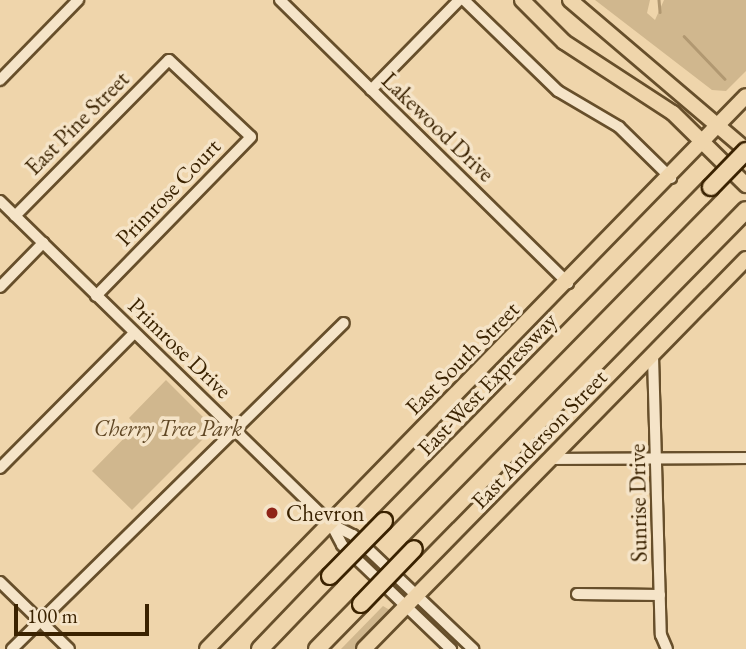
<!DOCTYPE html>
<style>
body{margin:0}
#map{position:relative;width:746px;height:649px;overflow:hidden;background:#efd5ab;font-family:"EB Garamond",serif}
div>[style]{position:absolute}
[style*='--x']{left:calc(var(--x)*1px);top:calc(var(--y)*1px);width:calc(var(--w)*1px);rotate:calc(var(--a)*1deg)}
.green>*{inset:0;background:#d0b78e}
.stream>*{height:2.5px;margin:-1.25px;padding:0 1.25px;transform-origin:1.25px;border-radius:1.25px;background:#b19871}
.roads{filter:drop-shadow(2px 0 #674f2b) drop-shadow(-2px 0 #674f2b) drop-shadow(0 2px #674f2b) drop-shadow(0 -2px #674f2b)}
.minor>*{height:10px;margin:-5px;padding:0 5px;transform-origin:5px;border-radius:5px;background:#f5e4c8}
.major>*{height:14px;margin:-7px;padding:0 7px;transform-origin:7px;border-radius:7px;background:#efd5ab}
.highway>*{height:16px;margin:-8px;padding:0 8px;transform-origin:8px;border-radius:8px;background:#efd5ab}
.bridges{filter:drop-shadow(2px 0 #3a2200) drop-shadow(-2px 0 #3a2200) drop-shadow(0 2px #3a2200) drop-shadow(0 -2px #3a2200)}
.highway-bridge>*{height:16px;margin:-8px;padding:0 8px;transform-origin:8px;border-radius:8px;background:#efd5ab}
.dots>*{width:19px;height:19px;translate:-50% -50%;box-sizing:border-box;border:4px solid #f5e4c8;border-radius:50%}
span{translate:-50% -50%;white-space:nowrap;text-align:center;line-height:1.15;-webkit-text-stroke:7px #f5e4c8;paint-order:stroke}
.street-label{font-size:23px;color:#3a2200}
.park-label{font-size:23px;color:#604724;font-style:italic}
.poi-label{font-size:23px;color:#3a2200}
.left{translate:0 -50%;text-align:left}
.scale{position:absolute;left:14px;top:604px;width:135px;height:32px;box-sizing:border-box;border:4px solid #3a2200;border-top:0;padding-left:9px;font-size:21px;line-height:24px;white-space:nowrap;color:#3a2200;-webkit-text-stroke:5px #f5e4c8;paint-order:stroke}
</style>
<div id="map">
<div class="green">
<i style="clip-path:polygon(595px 0,650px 0,647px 13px,655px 20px,664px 0,746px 0,746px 71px,726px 91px,712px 90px)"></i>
<i style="clip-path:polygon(166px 380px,214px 428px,132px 510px,92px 471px,136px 426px,129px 418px)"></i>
<i style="clip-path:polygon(383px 606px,393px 612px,357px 649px,341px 649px)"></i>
</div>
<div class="stream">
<i style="--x:659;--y:0;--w:12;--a:85"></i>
<i style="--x:684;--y:36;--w:59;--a:46.4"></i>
</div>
<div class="roads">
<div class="minor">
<i style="--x:280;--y:0;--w:404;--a:44.5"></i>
<i style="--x:464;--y:0;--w:131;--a:44.1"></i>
<i style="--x:558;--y:91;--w:71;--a:30.5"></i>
<i style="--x:619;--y:127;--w:73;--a:44.4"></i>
<i style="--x:0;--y:80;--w:112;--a:-45.7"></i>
<i style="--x:371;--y:90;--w:126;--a:-45.6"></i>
<i style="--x:0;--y:201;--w:462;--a:44.3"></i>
<i style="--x:331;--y:524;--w:25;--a:27"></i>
<i style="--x:353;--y:535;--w:166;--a:43.5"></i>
<i style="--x:15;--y:216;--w:219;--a:-45.4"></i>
<i style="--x:169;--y:60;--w:112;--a:43.2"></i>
<i style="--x:251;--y:137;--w:222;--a:134.3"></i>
<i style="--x:0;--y:287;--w:62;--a:-45.7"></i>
<i style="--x:653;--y:356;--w:279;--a:88.4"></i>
<i style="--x:661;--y:635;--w:15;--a:67"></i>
<i style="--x:551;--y:459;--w:195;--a:-0.3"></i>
<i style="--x:0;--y:468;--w:190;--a:-45.2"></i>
<i style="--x:331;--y:524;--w:24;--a:62"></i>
<i style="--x:342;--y:545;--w:151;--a:43.7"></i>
<i style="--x:0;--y:582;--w:96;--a:44.2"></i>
<i style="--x:577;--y:594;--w:83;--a:0.7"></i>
<i style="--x:12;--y:649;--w:465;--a:-44.5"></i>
</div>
<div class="major">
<i style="--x:522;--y:0;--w:59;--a:45"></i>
<i style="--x:564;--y:42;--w:130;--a:33.1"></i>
<i style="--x:673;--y:113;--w:103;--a:44.6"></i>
<i style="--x:570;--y:0;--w:231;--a:40.4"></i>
<i style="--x:207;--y:649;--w:772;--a:-45.73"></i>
<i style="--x:364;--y:649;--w:546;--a:-45.59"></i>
</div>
<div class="highway">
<i style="--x:384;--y:521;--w:467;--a:-45.6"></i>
<i style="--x:414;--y:549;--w:474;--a:-45.6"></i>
<i style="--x:260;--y:649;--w:101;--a:-46.2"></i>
<i style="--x:317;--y:649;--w:63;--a:-45.6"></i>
</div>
</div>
<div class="bridges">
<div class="highway-bridge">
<i style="--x:711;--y:187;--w:50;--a:-45.8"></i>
<i style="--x:330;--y:576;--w:77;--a:-45.5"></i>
<i style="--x:361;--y:604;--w:76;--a:-46.1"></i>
</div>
</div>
<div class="dots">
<i style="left:272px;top:513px;background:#8f2418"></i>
</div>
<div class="street-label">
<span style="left:77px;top:123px;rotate:-45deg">East Pine Street</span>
<span style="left:438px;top:127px;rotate:44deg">Lakewood Drive</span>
<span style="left:168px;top:192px;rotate:-46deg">Primrose Court</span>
<span style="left:180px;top:348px;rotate:44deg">Primrose Drive</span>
<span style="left:462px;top:358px;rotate:-45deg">East South Street</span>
<span style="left:487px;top:384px;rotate:-46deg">East-West Expressway</span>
<span style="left:539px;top:439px;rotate:-46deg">East Anderson Street</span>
<span style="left:638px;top:503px;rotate:-91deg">Sunrise Drive</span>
</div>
<div class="park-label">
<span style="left:168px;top:428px">Cherry Tree Park</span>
</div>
<div class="poi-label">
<span class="left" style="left:286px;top:513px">Chevron</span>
</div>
<div class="scale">100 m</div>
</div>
